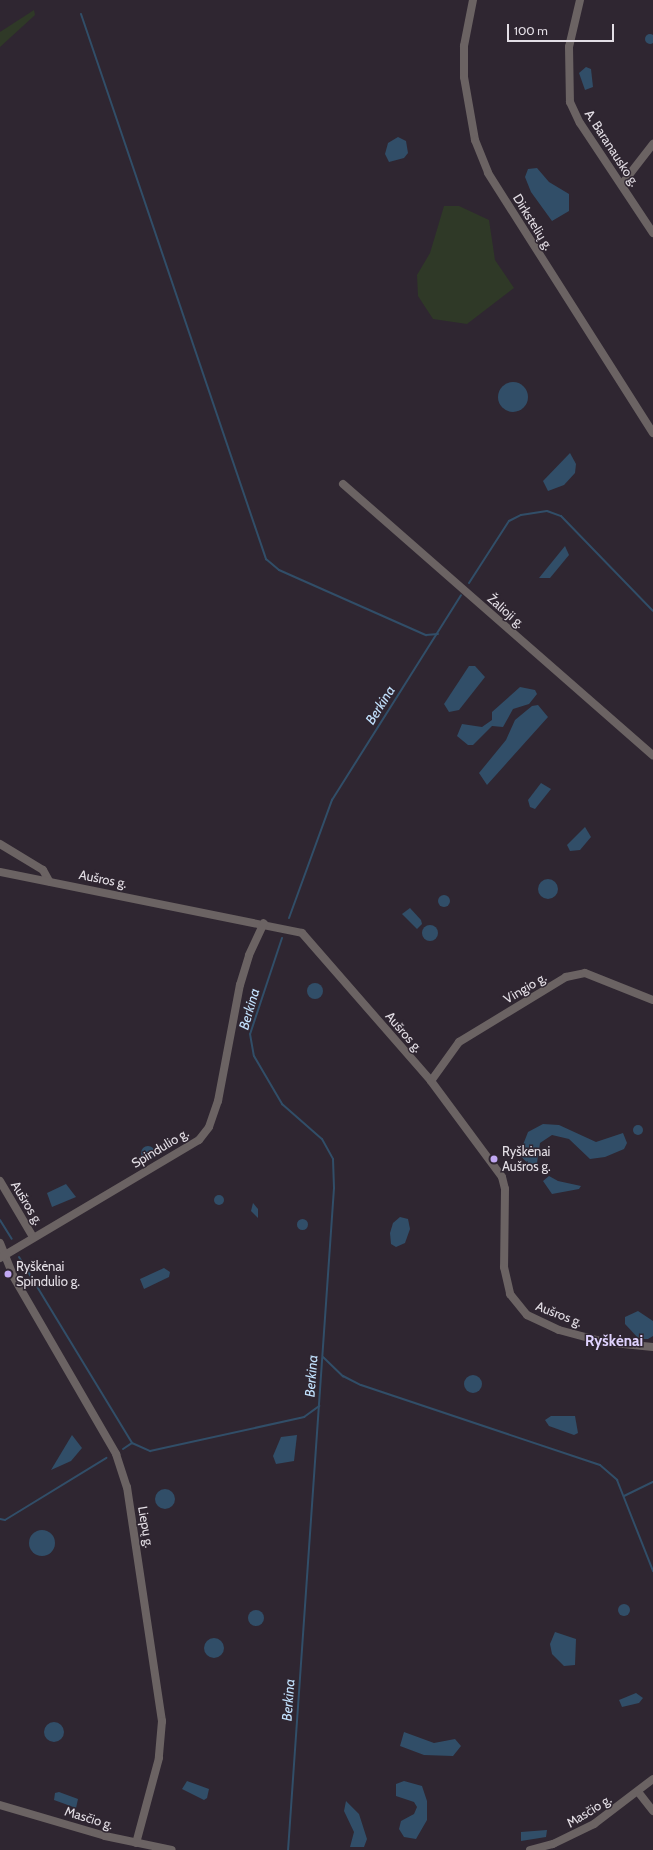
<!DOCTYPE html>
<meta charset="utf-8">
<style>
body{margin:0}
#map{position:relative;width:653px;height:1850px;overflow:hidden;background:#2f2631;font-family:Cabin,sans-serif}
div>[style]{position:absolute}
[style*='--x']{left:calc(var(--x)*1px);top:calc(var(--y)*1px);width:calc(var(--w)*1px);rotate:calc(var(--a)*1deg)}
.green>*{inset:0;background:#2f3927}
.water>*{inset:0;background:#314e68}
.round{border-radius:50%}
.stream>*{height:2px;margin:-1px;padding:0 1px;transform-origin:1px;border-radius:1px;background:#314e68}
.street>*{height:8px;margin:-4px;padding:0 4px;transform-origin:4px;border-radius:4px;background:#6b6363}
.dots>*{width:11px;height:11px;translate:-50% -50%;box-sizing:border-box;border:2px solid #2f2631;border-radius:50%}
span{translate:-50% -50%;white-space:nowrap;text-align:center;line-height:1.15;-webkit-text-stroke:3px #2f2631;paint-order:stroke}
.street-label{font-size:13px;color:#e3dee5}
.poi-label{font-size:13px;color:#e3dee5}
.left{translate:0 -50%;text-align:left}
.water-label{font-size:14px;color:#c2e1fd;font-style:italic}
.quarter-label{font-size:15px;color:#e0d3ff;font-weight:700}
.scale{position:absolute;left:507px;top:24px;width:107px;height:18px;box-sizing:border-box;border:2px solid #e3dee5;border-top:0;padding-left:5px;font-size:12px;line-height:14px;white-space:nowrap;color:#e3dee5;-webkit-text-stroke:3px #2f2631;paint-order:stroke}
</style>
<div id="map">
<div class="green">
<i style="clip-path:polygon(34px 10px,35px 15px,0 47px,0 32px)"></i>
<i style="clip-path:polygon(444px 206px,459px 206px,489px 220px,495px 260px,514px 288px,467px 324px,433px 319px,418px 296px,417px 275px,430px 253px)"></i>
</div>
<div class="water">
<i class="round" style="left:645px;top:34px;width:10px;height:10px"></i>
<i style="clip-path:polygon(586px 67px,591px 69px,593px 87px,585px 90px,579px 73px)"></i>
<i style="clip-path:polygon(398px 137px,406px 141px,408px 153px,404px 158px,389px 162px,385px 154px,388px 143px)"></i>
<i style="clip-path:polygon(537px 168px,549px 182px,569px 194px,569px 211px,552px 221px,531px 192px,525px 177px,528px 169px)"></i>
<i class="round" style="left:498px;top:382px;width:30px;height:30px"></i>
<i style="clip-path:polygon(570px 453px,576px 464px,575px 473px,564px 485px,548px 491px,543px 481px)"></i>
<i style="clip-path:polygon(565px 546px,569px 555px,550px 578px,539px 578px)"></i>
<i style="clip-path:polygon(469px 666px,475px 666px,485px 677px,459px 710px,449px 712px,444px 704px)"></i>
<i style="clip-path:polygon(520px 687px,535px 690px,537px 694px,529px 704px,513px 709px,503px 727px,492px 726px,473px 745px,468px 745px,457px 736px,462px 724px,482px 727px,492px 720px,492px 712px)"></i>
<i style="clip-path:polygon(538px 705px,548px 717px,487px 785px,479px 773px,506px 740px,515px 720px,532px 706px)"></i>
<i style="clip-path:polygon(541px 783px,551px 789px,535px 809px,530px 807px,528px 800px)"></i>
<i style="clip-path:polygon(585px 827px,591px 837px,580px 850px,570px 851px,567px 845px)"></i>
<i class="round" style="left:538px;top:879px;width:20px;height:20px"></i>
<i class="round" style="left:438px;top:895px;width:12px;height:12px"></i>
<i style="clip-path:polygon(410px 908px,421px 920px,422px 924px,417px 929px,402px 914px)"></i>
<i class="round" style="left:422px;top:925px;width:16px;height:16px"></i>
<i class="round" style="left:307px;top:983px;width:16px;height:16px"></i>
<i style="clip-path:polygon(543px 1124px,559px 1125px,596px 1142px,623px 1133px,627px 1143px,624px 1149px,605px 1157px,590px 1159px,569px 1139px,552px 1135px,540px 1143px,537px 1163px,530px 1165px,520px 1156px,521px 1150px,528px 1132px)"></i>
<i class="round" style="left:633px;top:1125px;width:10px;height:10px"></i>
<i class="round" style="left:141px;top:1146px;width:14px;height:14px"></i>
<i style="clip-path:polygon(549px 1176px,558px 1181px,581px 1186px,579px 1189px,552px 1194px,543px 1181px)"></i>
<i style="clip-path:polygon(66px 1184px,76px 1197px,52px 1207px,47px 1193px)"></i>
<i class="round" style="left:214px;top:1195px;width:10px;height:10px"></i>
<i style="clip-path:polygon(253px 1203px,258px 1209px,258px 1218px,251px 1211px)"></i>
<i style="clip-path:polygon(400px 1217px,408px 1219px,410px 1229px,405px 1243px,396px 1247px,391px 1244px,390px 1233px,393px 1223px)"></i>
<i class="round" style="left:296.5px;top:1218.5px;width:11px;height:11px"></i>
<i style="clip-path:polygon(164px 1268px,170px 1272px,169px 1277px,144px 1289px,140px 1279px)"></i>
<i style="clip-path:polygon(638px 1311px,653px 1321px,653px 1336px,648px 1339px,639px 1339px,625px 1324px,625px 1317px)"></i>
<i class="round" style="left:464px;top:1375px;width:18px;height:18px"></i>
<i style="clip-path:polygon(551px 1416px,575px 1416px,578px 1433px,574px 1435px,549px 1426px,545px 1420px)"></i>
<i style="clip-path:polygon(72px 1435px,82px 1448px,71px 1461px,51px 1470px)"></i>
<i style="clip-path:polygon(297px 1435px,294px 1461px,276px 1464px,273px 1456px,281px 1437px)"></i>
<i class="round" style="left:155px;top:1489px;width:20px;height:20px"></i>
<i class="round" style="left:29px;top:1530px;width:26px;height:26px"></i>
<i class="round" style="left:618px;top:1604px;width:12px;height:12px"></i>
<i class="round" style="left:248px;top:1610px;width:16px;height:16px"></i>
<i style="clip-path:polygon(555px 1632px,576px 1639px,575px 1665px,564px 1666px,552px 1654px,550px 1644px)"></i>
<i class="round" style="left:204px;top:1638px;width:20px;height:20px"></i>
<i style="clip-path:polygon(636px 1693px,643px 1698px,639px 1703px,622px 1707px,619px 1700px)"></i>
<i class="round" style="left:44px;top:1722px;width:20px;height:20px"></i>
<i style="clip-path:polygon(404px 1732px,434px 1743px,455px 1739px,461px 1746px,453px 1756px,424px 1755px,400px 1746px)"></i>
<i style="clip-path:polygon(187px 1781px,209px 1789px,207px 1798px,204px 1800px,182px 1789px)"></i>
<i style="clip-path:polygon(404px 1781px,422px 1786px,427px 1801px,427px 1820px,416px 1839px,404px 1837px,399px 1829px,401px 1821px,414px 1814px,417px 1807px,414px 1802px,396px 1796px,396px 1784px)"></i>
<i style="clip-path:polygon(59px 1792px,78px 1799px,76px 1808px,54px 1800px,55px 1793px)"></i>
<i style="clip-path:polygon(346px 1801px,359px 1814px,367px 1839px,364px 1847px,350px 1847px,354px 1832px,344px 1811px)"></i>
<i style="clip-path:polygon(547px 1830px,546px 1837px,521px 1841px,521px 1832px)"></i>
</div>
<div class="stream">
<i style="--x:81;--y:14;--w:576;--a:71.25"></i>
<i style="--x:266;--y:559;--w:17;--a:40"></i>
<i style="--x:279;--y:570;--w:161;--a:23.9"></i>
<i style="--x:426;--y:635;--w:12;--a:-5"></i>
<i style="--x:469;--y:583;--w:74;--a:-57.2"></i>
<i style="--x:509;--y:521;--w:13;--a:-27"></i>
<i style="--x:521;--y:515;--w:26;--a:-9"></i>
<i style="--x:547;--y:511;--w:15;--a:20"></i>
<i style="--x:561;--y:516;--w:132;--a:45.9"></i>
<i style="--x:289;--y:918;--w:126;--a:-70"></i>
<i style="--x:332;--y:800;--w:242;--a:-57.8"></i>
<i style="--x:282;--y:938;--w:101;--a:108.4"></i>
<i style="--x:250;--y:1034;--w:22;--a:80"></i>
<i style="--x:254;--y:1056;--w:56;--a:59.7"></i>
<i style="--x:282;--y:1104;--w:53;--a:41.2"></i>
<i style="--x:322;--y:1139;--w:23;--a:61"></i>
<i style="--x:333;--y:1159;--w:29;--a:88"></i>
<i style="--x:334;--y:1188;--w:664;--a:93.97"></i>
<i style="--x:0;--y:1220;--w:22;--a:58"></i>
<i style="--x:19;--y:1257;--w:218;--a:58.7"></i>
<i style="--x:132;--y:1443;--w:20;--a:24"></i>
<i style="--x:150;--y:1451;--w:158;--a:-12.4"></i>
<i style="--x:304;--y:1417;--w:19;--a:-36"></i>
<i style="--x:323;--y:1357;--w:28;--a:44"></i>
<i style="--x:343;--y:1376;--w:20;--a:27"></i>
<i style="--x:361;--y:1385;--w:252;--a:18.5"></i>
<i style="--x:600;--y:1465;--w:23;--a:41"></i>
<i style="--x:617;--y:1480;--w:98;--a:68.4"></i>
<i style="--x:123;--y:1449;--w:11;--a:-34"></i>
<i style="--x:624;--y:1496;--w:32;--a:-26"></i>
<i style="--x:0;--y:1519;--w:5;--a:11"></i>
<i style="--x:5;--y:1520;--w:119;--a:-31.5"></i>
</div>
<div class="street">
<i style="--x:473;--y:0;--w:47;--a:101.1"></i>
<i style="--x:464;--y:46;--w:31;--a:90"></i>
<i style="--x:464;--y:77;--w:64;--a:80.1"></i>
<i style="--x:475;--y:140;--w:35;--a:68"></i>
<i style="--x:488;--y:173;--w:308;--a:57.6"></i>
<i style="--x:580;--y:0;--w:48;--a:103.2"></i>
<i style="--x:569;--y:47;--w:55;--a:89"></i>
<i style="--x:570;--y:102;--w:23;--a:65"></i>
<i style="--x:580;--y:123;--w:132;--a:56.4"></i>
<i style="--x:622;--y:184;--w:51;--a:-52.2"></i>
<i style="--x:343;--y:484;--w:412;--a:41.2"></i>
<i style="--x:0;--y:844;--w:50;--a:31.2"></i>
<i style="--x:43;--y:870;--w:13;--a:61"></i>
<i style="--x:0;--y:872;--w:308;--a:11.4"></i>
<i style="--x:302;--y:933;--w:196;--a:48.9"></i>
<i style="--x:431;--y:1081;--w:119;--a:53.5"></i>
<i style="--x:502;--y:1177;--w:12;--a:76"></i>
<i style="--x:505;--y:1189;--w:78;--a:90.7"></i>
<i style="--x:504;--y:1267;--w:28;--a:77"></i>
<i style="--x:510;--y:1294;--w:27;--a:51"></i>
<i style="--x:527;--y:1315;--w:35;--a:25"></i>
<i style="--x:559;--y:1330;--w:47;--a:14.9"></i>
<i style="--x:604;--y:1342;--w:49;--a:5.8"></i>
<i style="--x:431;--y:1081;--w:48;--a:-54.3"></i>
<i style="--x:459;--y:1042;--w:125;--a:-31.3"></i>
<i style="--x:566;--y:977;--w:19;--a:-12"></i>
<i style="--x:585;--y:973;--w:73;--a:21.7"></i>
<i style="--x:0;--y:1181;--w:65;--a:59.5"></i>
<i style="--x:0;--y:1243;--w:35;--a:68"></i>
<i style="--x:13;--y:1276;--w:206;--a:59.9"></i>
<i style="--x:116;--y:1454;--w:35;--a:72"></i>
<i style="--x:127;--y:1487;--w:237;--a:81.5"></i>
<i style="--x:162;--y:1721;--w:37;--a:95"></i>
<i style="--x:159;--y:1758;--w:88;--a:105.1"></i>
<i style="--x:0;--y:1258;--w:231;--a:-30.7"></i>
<i style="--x:199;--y:1140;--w:16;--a:-52"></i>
<i style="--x:209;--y:1127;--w:28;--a:-71"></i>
<i style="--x:218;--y:1101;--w:118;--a:-79.3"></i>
<i style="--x:240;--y:985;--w:31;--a:-73"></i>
<i style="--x:249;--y:955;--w:35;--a:-65"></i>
<i style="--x:639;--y:1793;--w:23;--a:52"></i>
<i style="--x:0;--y:1805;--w:109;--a:16.4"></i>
<i style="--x:105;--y:1836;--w:68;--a:11.8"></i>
<i style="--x:530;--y:1850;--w:24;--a:-15"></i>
<i style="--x:553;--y:1844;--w:46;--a:-26"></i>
<i style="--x:594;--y:1824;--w:74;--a:-37.3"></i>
</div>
<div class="dots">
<i style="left:494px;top:1159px;background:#c1a8f3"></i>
<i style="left:8px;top:1274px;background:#c1a8f3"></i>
</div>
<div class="street-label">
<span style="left:612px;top:148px;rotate:57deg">A. Baranausko g.</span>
<span style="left:533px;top:222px;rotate:58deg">Dirkstelių g.</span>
<span style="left:506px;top:611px;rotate:41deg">Žalioji g.</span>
<span style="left:103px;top:879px;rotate:11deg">Aušros g.</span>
<span style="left:525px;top:988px;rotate:-31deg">Vingio g.</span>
<span style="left:404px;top:1032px;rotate:49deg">Aušros g.</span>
<span style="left:160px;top:1148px;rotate:-31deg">Spindulio g.</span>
<span style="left:27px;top:1203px;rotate:59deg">Aušros g.</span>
<span style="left:559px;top:1314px;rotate:21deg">Aušros g.</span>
<span style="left:146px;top:1527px;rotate:80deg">Liepų g.</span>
<span style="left:589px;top:1811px;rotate:-32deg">Masčio g.</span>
<span style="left:89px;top:1818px;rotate:17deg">Masčio g.</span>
</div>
<div class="poi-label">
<span class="left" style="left:502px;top:1159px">Ryškėnai<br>Aušros g.</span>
<span class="left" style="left:16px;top:1274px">Ryškėnai<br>Spindulio g.</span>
</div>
<div class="water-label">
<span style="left:380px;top:705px;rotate:-58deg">Berkina</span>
<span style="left:249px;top:1009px;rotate:-74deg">Berkina</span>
<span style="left:311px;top:1376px;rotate:-86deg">Berkina</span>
<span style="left:288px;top:1700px;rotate:-86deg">Berkina</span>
</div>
<div class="quarter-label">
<span style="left:614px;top:1342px">Ryškėnai</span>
</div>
<div class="scale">100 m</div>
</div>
